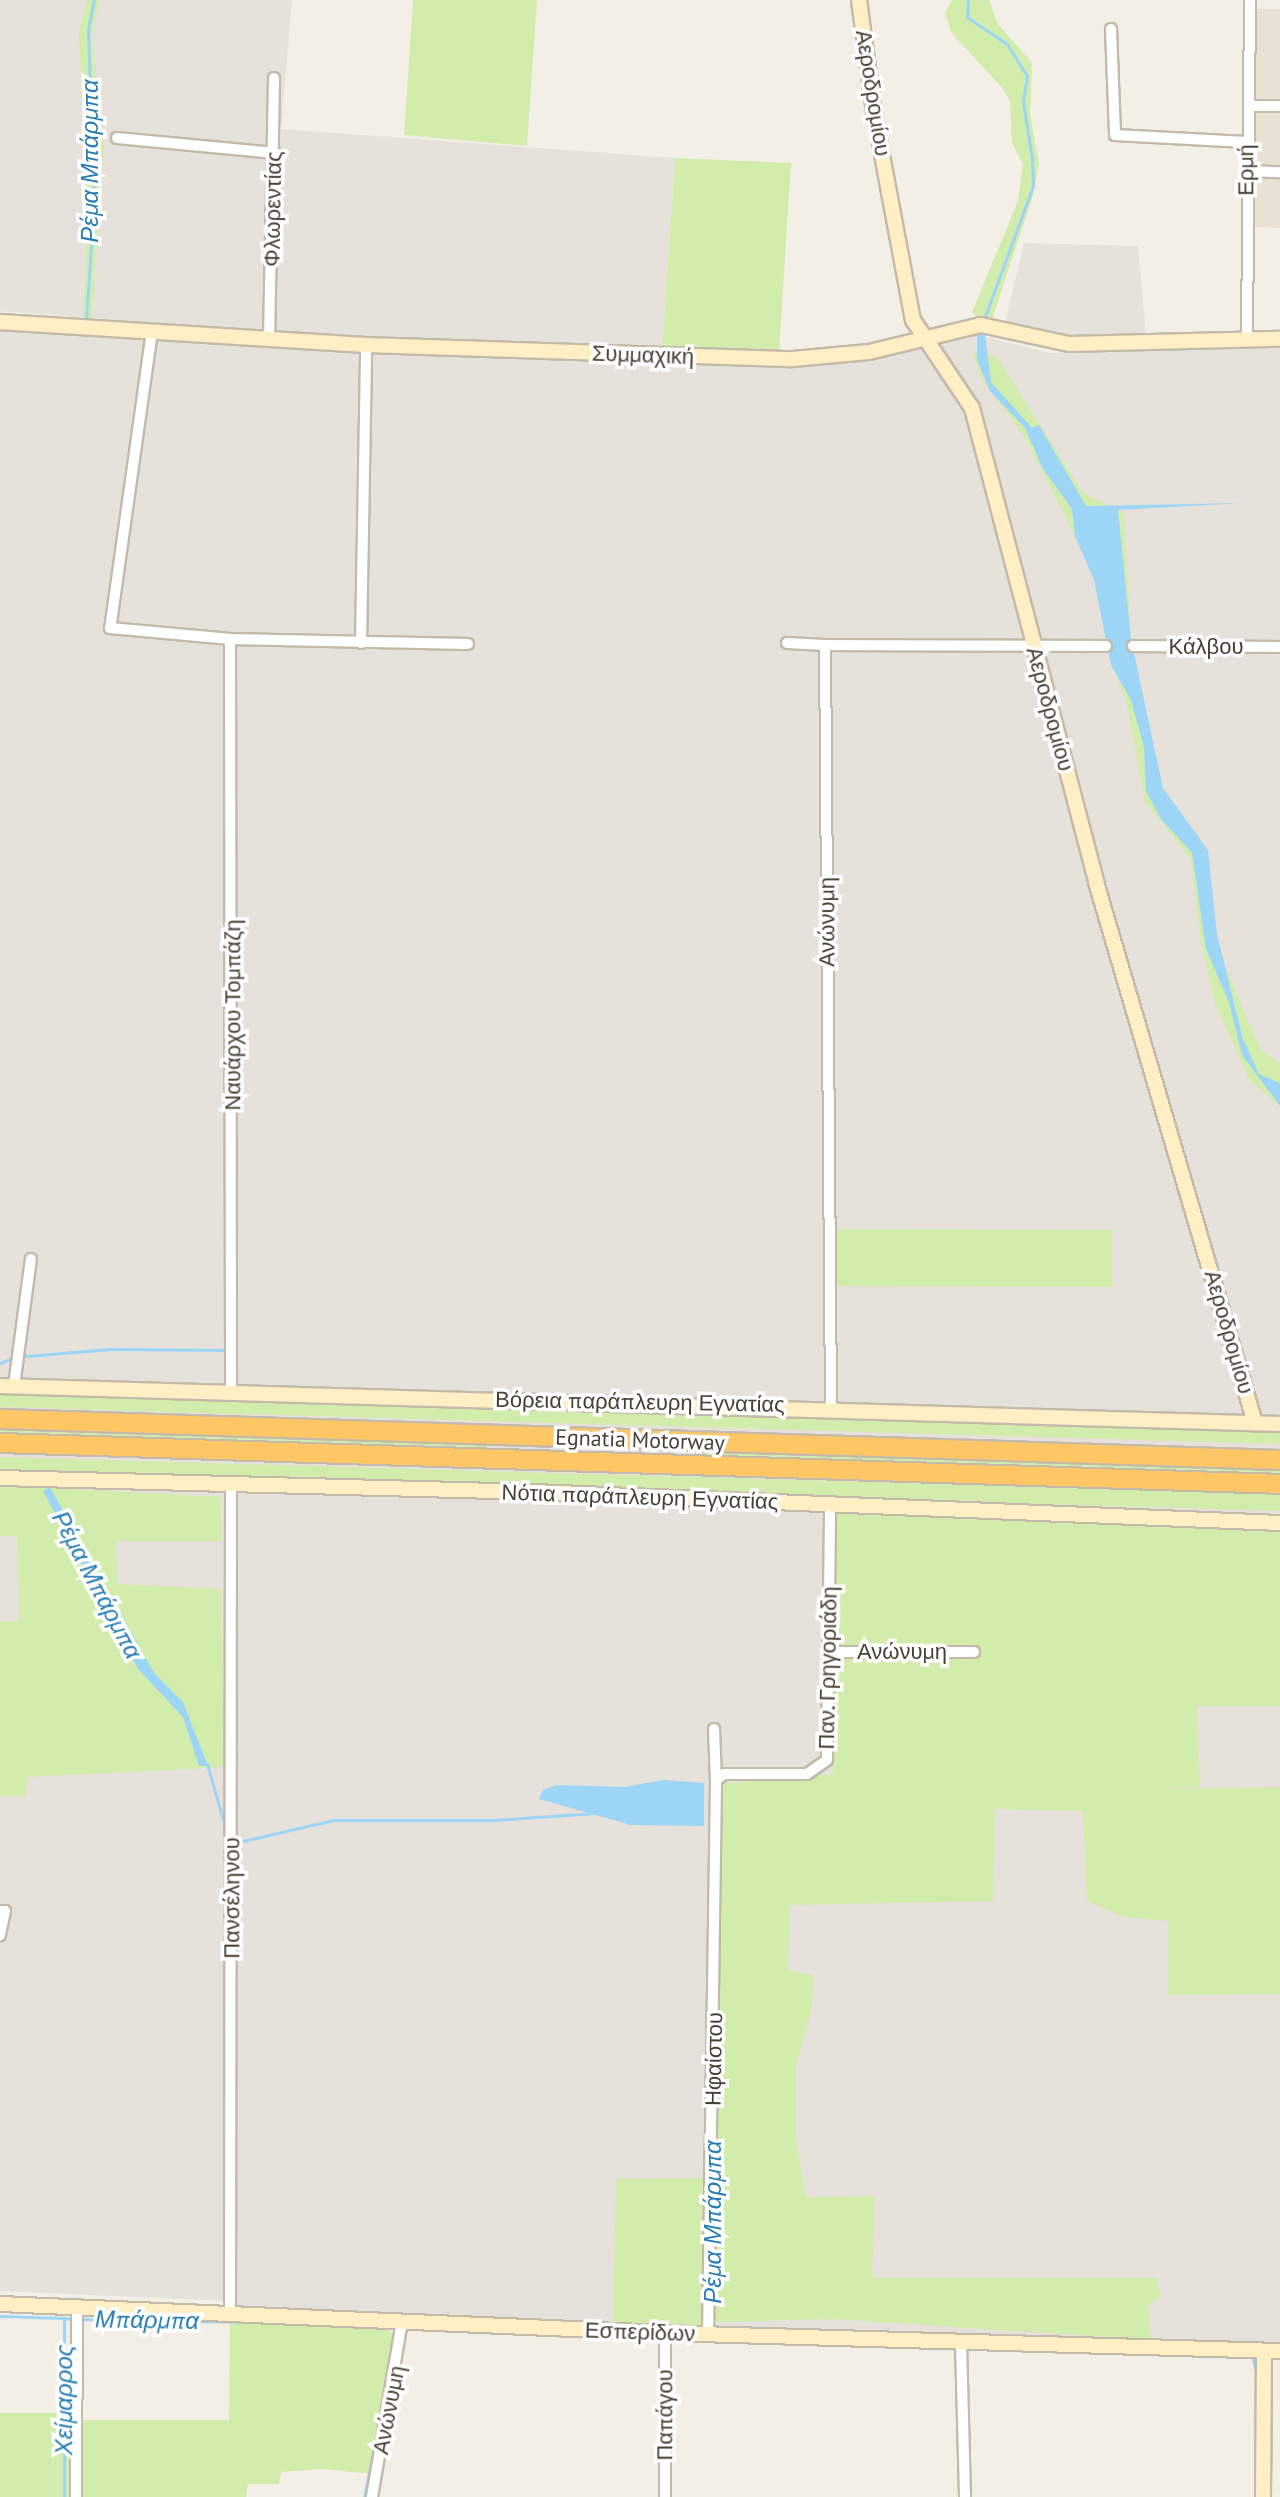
<!DOCTYPE html>
<meta charset="utf-8">
<style>
body{margin:0}
#map{position:relative;width:1280px;height:2497px;overflow:hidden;background:#f4efe6;font-family:"PT Sans",sans-serif}
div>[style]{position:absolute}
[style*='--x']{left:calc(var(--x)*1px);top:calc(var(--y)*1px);width:calc(var(--w)*1px);rotate:calc(var(--a)*1deg)}
.residential>*{inset:0;background:#e9e1d3}
.industrial>*{inset:0;background:#e6e1db}
.green>*{inset:0;background:#d1ecab}
.water>*{inset:0;background:#9dd5f6}
.stream>*{height:3px;margin:-1.5px;padding:0 1.5px;transform-origin:1.5px;border-radius:1.5px;background:#9dd5f6}
.roads{filter:drop-shadow(2px 0 #c3baaa) drop-shadow(-2px 0 #c3baaa) drop-shadow(0 2px #c3baaa) drop-shadow(0 -2px #c3baaa)}
.street>*{height:10px;margin:-5px;padding:0 5px;transform-origin:5px;border-radius:5px;background:#fff}
.secondary>*{height:14px;margin:-7px;padding:0 7px;transform-origin:7px;border-radius:7px;background:#ffefc5}
.highway>*{height:18px;margin:-9px;padding:0 9px;transform-origin:9px;border-radius:9px;background:#ffc666}
span{translate:-50% -50%;white-space:nowrap;text-align:center;line-height:1.15;-webkit-text-stroke:7px #fff;paint-order:stroke}
.street-label{font-size:22px;color:#473f34}
.water-label{font-size:24px;color:#247cb3;font-style:italic}
</style>
<div id="map">
<div class="residential">
<i style="clip-path:polygon(1254px 9px,1280px 9px,1280px 228px,1247px 227px)"></i>
</div>
<div class="industrial">
<i style="clip-path:polygon(0 0,292px 0,281px 129px,675px 158px,662px 350px,264px 331px,0 311px)"></i>
<i style="clip-path:polygon(1024px 243px,1138px 246px,1146px 335px,1079px 338px,1005px 322px)"></i>
<i style="clip-path:polygon(27px 329px,707px 364px,848px 362px,974px 334px,1050px 353px,1280px 348px,1280px 2345px,709px 2328px,230px 2308px,230px 2301px,0 2291px,0 330px)"></i>
</div>
<div class="green">
<i style="clip-path:polygon(87px 0,100px 0,91px 35px,104px 147px,91px 325px,83px 325px,88px 216px,79px 34px)"></i>
<i style="clip-path:polygon(413px 0,537px 0,527px 146px,404px 135px)"></i>
<i style="clip-path:polygon(952px 0,989px 0,998px 24px,1032px 63px,1030px 114px,1039px 163px,1032px 199px,992px 319px,980px 320px,972px 312px,1018px 201px,1023px 164px,1012px 143px,1010px 101px,1003px 89px,951px 32px,945px 13px)"></i>
<i style="clip-path:polygon(675px 158px,791px 163px,779px 352px,662px 350px)"></i>
<i style="clip-path:polygon(972px 353px,997px 357px,1083px 493px,1124px 513px,1131px 642px,1162px 791px,1209px 859px,1215px 943px,1260px 1049px,1280px 1064px,1280px 1106px,1250px 1081px,1215px 1003px,1201px 942px,1191px 859px,1145px 802px,1127px 705px,1106px 644px,1098px 581px,1024px 436px,984px 383px)"></i>
<i style="clip-path:polygon(834px 1229px,1112px 1230px,1112px 1287px,833px 1286px)"></i>
<i style="clip-path:polygon(0 1391px,1280px 1428px,1280px 1444px,0 1407px)"></i>
<i style="clip-path:polygon(0 1429px,486px 1445px,486px 1450px,0 1434px)"></i>
<i style="clip-path:polygon(702px 1452px,1280px 1470px,1280px 1476px,702px 1457px)"></i>
<i style="clip-path:polygon(0 1457px,1280px 1494px,1280px 1511px,0 1474px)"></i>
<i style="clip-path:polygon(0 1485px,221px 1497px,221px 1541px,116px 1541px,117px 1584px,221px 1589px,226px 1767px,27px 1777px,26px 1796px,0 1796px,0 1622px,19px 1621px,17px 1536px,0 1536px)"></i>
<i style="clip-path:polygon(842px 1510px,1280px 1526px,1280px 1706px,1197px 1706px,1200px 1787px,1155px 1789px,1280px 1787px,1280px 1994px,1168px 1995px,1168px 1921px,1124px 1917px,1087px 1901px,1083px 1811px,995px 1809px,993px 1901px,790px 1905px,788px 1970px,813px 1975px,812px 2008px,796px 2065px,796px 2139px,806px 2197px,875px 2196px,872px 2278px,1156px 2278px,1161px 2296px,1148px 2306px,1151px 2340px,833px 2319px,716px 2322px,722px 1784px,833px 1774px,836px 1515px)"></i>
<i style="clip-path:polygon(706px 2178px,703px 2327px,613px 2323px,616px 2179px)"></i>
<i style="clip-path:polygon(230px 2320px,384px 2326px,394px 2335px,372px 2474px,323px 2469px,281px 2472px,279px 2484px,248px 2484px,246px 2497px,81px 2497px,82px 2420px,229px 2420px)"></i>
<i style="clip-path:polygon(0 2413px,71px 2413px,71px 2497px,0 2497px)"></i>
</div>
<div class="water">
<i style="clip-path:polygon(977px 333px,985px 334px,991px 382px,1032px 428px,1039px 425px,1086px 506px,1242px 503px,1118px 510px,1131px 639px,1163px 788px,1208px 850px,1217px 934px,1243px 1039px,1259px 1074px,1280px 1083px,1280px 1106px,1242px 1055px,1229px 1002px,1206px 949px,1192px 853px,1161px 819px,1146px 791px,1144px 747px,1131px 700px,1111px 665px,1094px 580px,1075px 536px,1072px 509px,1043px 469px,1025px 428px,990px 391px,977px 360px)"></i>
<i style="clip-path:polygon(50px 1487px,154px 1673px,183px 1702px,208px 1766px,199px 1766px,183px 1717px,138px 1669px,43px 1491px)"></i>
<i style="clip-path:polygon(663px 1780px,704px 1783px,704px 1826px,631px 1825px,539px 1799px,543px 1790px,556px 1785px,624px 1787px)"></i>
</div>
<div class="stream">
<i style="--x:968;--y:0;--w:17;--a:93"></i>
<i style="--x:967;--y:17;--w:48;--a:34"></i>
<i style="--x:1007;--y:44;--w:38;--a:58"></i>
<i style="--x:1027;--y:76;--w:26;--a:99"></i>
<i style="--x:1023;--y:102;--w:57;--a:80.9"></i>
<i style="--x:1032;--y:158;--w:28;--a:88"></i>
<i style="--x:1033;--y:186;--w:142;--a:110.2"></i>
<i style="--x:86;--y:321;--w:119;--a:-86.2"></i>
<i style="--x:94;--y:202;--w:172;--a:-92"></i>
<i style="--x:88;--y:30;--w:31;--a:-79"></i>
<i style="--x:0;--y:1363;--w:16;--a:-22"></i>
<i style="--x:15;--y:1357;--w:95;--a:-4.8"></i>
<i style="--x:110;--y:1349;--w:117;--a:0.5"></i>
<i style="--x:207;--y:1764;--w:69;--a:73.9"></i>
<i style="--x:234;--y:1843;--w:103;--a:-13"></i>
<i style="--x:334;--y:1820;--w:160;--a:0"></i>
<i style="--x:494;--y:1820;--w:101;--a:-4"></i>
<i style="--x:0;--y:2316;--w:64;--a:1.8"></i>
<i style="--x:64;--y:2318;--w:179;--a:90"></i>
<i style="--x:64;--y:2318;--w:9;--a:6"></i>
<i style="--x:80;--y:2319;--w:177;--a:1"></i>
<i style="--x:1252;--y:2354;--w:24;--a:78"></i>
<i style="--x:364;--y:2497;--w:80;--a:-78.4"></i>
<i style="--x:1256;--y:2497;--w:92;--a:-89.4"></i>
</div>
<div class="roads">
<div class="street">
<i style="--x:1111;--y:29;--w:106;--a:87.8"></i>
<i style="--x:1115;--y:135;--w:131;--a:3.1"></i>
<i style="--x:1251;--y:106;--w:29;--a:0"></i>
<i style="--x:117;--y:138;--w:159;--a:5.4"></i>
<i style="--x:1246;--y:171;--w:34;--a:2"></i>
<i style="--x:152;--y:331;--w:300;--a:98"></i>
<i style="--x:110;--y:628;--w:121;--a:5.2"></i>
<i style="--x:230;--y:639;--w:238;--a:1.2"></i>
<i style="--x:269;--y:340;--w:262;--a:-88.9"></i>
<i style="--x:1247;--y:340;--w:340;--a:-89.5"></i>
<i style="--x:230;--y:639;--w:752;--a:89.92"></i>
<i style="--x:361;--y:643;--w:298;--a:-89"></i>
<i style="--x:787;--y:643;--w:38;--a:3"></i>
<i style="--x:1133;--y:646;--w:147;--a:0.4"></i>
<i style="--x:14;--y:1386;--w:128;--a:-82.4"></i>
<i style="--x:831;--y:1407;--w:762;--a:-90.45"></i>
<i style="--x:825;--y:645;--w:281;--a:0.2"></i>
<i style="--x:829;--y:1652;--w:145;--a:0"></i>
<i style="--x:714;--y:1729;--w:52;--a:87.8"></i>
<i style="--x:0;--y:1911;--w:5;--a:0"></i>
<i style="--x:5;--y:1911;--w:25;--a:102"></i>
<i style="--x:230;--y:2314;--w:832;--a:-89.93"></i>
<i style="--x:665;--y:2333;--w:164;--a:90"></i>
<i style="--x:708;--y:2335;--w:555;--a:-89.17"></i>
<i style="--x:716;--y:1780;--w:10;--a:-37"></i>
<i style="--x:724;--y:1774;--w:83;--a:0"></i>
<i style="--x:807;--y:1774;--w:24;--a:-35"></i>
<i style="--x:827;--y:1760;--w:255;--a:-89.3"></i>
<i style="--x:961;--y:2343;--w:154;--a:88.5"></i>
<i style="--x:76;--y:2497;--w:192;--a:-89.7"></i>
<i style="--x:372;--y:2497;--w:178;--a:-80.3"></i>
</div>
<div class="secondary">
<i style="--x:859;--y:0;--w:113;--a:82.4"></i>
<i style="--x:874;--y:112;--w:212;--a:79.4"></i>
<i style="--x:913;--y:320;--w:106;--a:56.2"></i>
<i style="--x:972;--y:408;--w:490;--a:75.3"></i>
<i style="--x:1096;--y:882;--w:564;--a:73.62"></i>
<i style="--x:0;--y:322;--w:367;--a:3.6"></i>
<i style="--x:366;--y:345;--w:427;--a:1.9"></i>
<i style="--x:793;--y:359;--w:76;--a:-5.3"></i>
<i style="--x:869;--y:352;--w:115;--a:-13.6"></i>
<i style="--x:981;--y:325;--w:90;--a:12.2"></i>
<i style="--x:1069;--y:344;--w:211;--a:-1.4"></i>
<i style="--x:0;--y:1386;--w:1281;--a:1.7"></i>
<i style="--x:0;--y:1478;--w:534;--a:1.5"></i>
<i style="--x:534;--y:1492;--w:747;--a:2.38"></i>
<i style="--x:0;--y:2304;--w:666;--a:2.5"></i>
<i style="--x:665;--y:2333;--w:615;--a:1.68"></i>
<i style="--x:1263;--y:2497;--w:146;--a:-89.6"></i>
</div>
<div class="highway">
<i style="--x:0;--y:1419;--w:1281;--a:1.83"></i>
<i style="--x:0;--y:1443;--w:1281;--a:1.83"></i>
</div>
</div>
<div class="street-label">
<span style="left:873px;top:93px;rotate:81deg">Αεροδρομίου</span>
<span style="left:1246px;top:170px;rotate:-90deg">Ερμή</span>
<span style="left:273px;top:209px;rotate:-89deg">Φλωρεντίας</span>
<span style="left:643px;top:355px;rotate:2deg">Συμμαχική</span>
<span style="left:1206px;top:647px">Κάλβου</span>
<span style="left:1050px;top:709px;rotate:75deg">Αεροδρομίου</span>
<span style="left:827px;top:922px;rotate:-90deg">Ανώνυμη</span>
<span style="left:233px;top:1015px;rotate:-90deg">Ναυάρχου Τομπάζη</span>
<span style="left:1229px;top:1332px;rotate:74deg">Αεροδρομίου</span>
<span style="left:640px;top:1402px;rotate:1deg">Βόρεια παράπλευρη Εγνατίας</span>
<span style="left:640px;top:1440px;rotate:2deg">Egnatia Motorway</span>
<span style="left:640px;top:1497px;rotate:2deg">Νότια παράπλευρη Εγνατίας</span>
<span style="left:902px;top:1652px">Ανώνυμη</span>
<span style="left:828px;top:1668px;rotate:-89deg">Παν. Γρηγοριάδη</span>
<span style="left:232px;top:1898px;rotate:-90deg">Πανσέληνου</span>
<span style="left:714px;top:2059px;rotate:-89deg">Ηφαίστου</span>
<span style="left:640px;top:2332px;rotate:2deg">Εσπερίδων</span>
<span style="left:389px;top:2410px;rotate:-79deg">Ανώνυμη</span>
<span style="left:665px;top:2415px;rotate:-90deg">Παπάγου</span>
</div>
<div class="water-label">
<span style="left:90px;top:161px;rotate:-90deg">Ρέμα Μπάρμπα</span>
<span style="left:97px;top:1585px;rotate:62deg">Ρέμα Μπάρμπα</span>
<span style="left:713px;top:2222px;rotate:-90deg">Ρέμα Μπάρμπα</span>
<span style="left:147px;top:2320px;rotate:1deg">Μπάρμπα</span>
<span style="left:64px;top:2400px;rotate:-90deg">Χείμαρρος</span>
</div>
</div>
